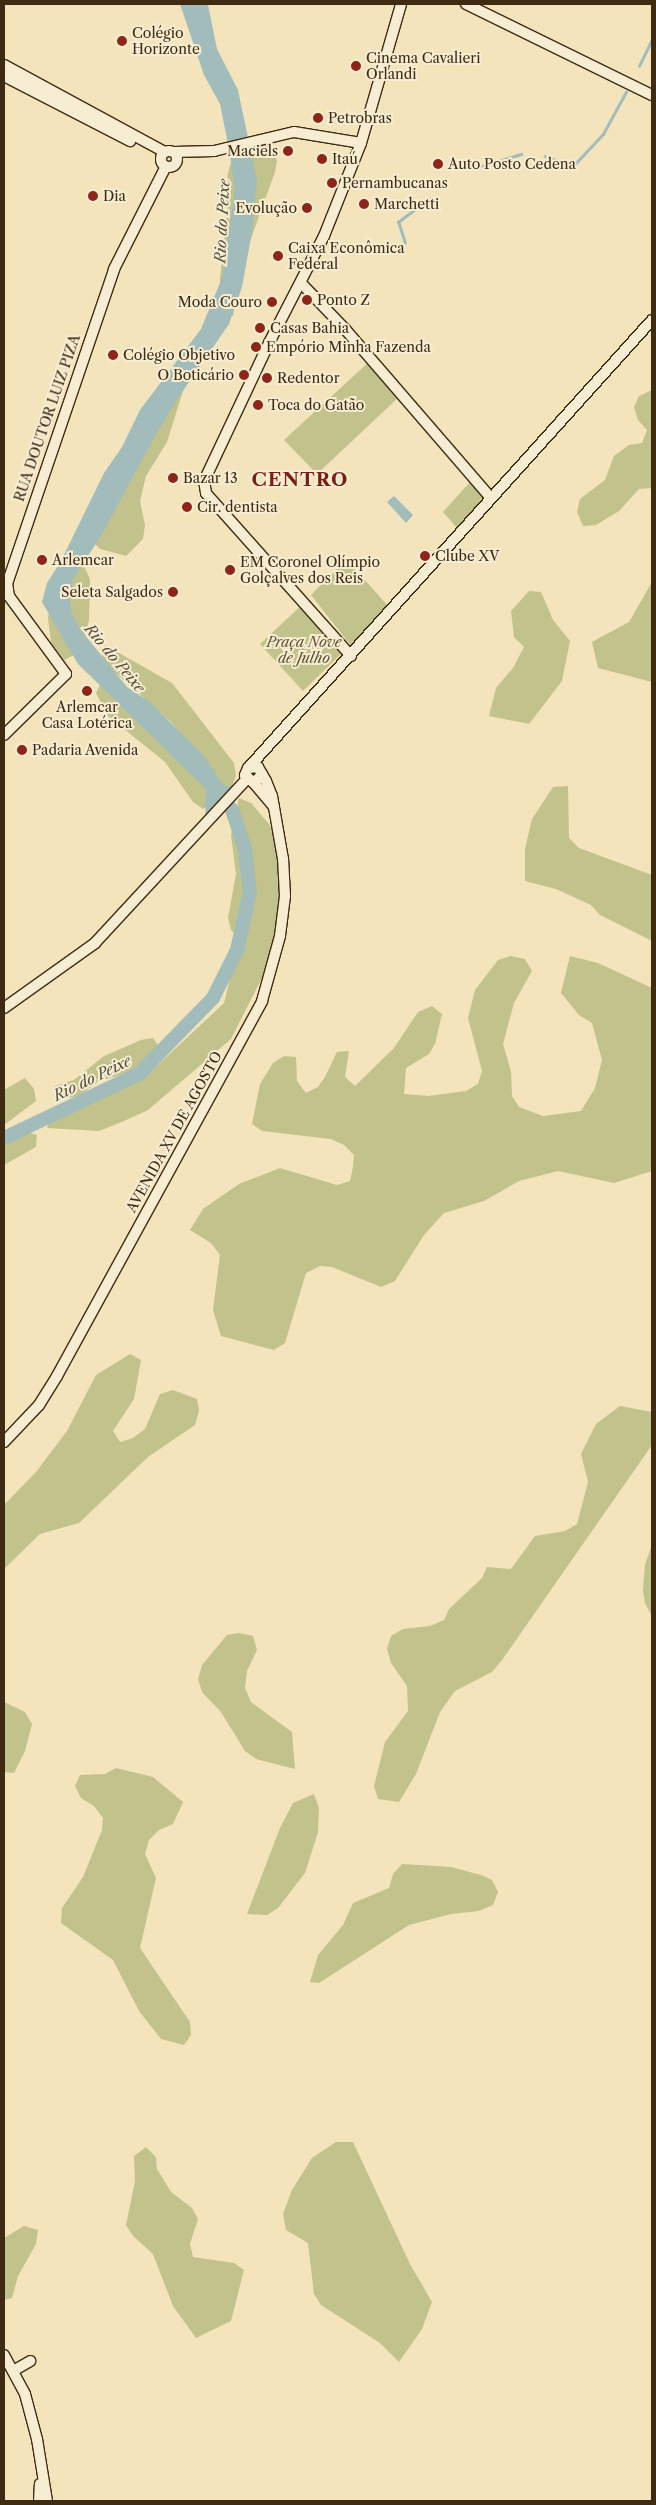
<!DOCTYPE html>
<meta charset="utf-8">
<style>
body{margin:0}
#map{position:relative;width:656px;height:2505px;overflow:hidden;background:#f3e4bb;font-family:"Libre Caslon Text",serif}
div>[style]{position:absolute}
[style*='--x']{left:calc(var(--x)*1px);top:calc(var(--y)*1px);width:calc(var(--w)*1px);rotate:calc(var(--a)*1deg)}
.green>*{inset:0;background:#c1c28c}
.water>*{inset:0;background:#a1bcbb}
.stream>*{height:2.5px;margin:-1.25px;padding:0 1.25px;transform-origin:1.25px;border-radius:1.25px;background:#a1bcbb}
.river>*{height:14px;margin:-7px;padding:0 7px;transform-origin:7px;border-radius:7px;background:#a1bcbb}
.roads{filter:drop-shadow(1px 0 #3f2b12) drop-shadow(-1px 0 #3f2b12) drop-shadow(0 1px #3f2b12) drop-shadow(0 -1px #3f2b12)}
.secondary>*{height:10px;margin:-5px;padding:0 5px;transform-origin:5px;border-radius:5px;background:#f7edd3}
.secondary>.ring{margin:-5px;padding:0;box-sizing:content-box;background:none;border:10px solid #f7edd3;border-radius:50%}
.dots>*{width:14px;height:14px;translate:-50% -50%;box-sizing:border-box;border:2px solid #f7edd3;border-radius:50%}
span{translate:-50% -50%;white-space:nowrap;text-align:center;line-height:1.15;-webkit-text-stroke:4px #f7edd3;paint-order:stroke}
.poi-label{font-size:14px;color:#3f2b12}
.left{translate:0 -50%;text-align:left}
.right{translate:-100% -50%;text-align:right}
.street-label{font-size:14px;color:#3f2b12}
.park-label{font-size:14px;color:#605130;font-style:italic}
.water-label{font-size:15px;color:#584f3c;font-style:italic}
.district-label{font-size:19px;color:#7a1f14;font-weight:700;letter-spacing:1px}
.frame{position:absolute;inset:0;border:5px solid #3f2b12;pointer-events:none}
</style>
<div id="map">
<div class="green">
<i style="clip-path:polygon(262px 141px,272px 148px,277px 160px,275px 172px,240px 269px,233px 316px,225px 316px,220px 305px,220px 279px,228px 203px,227px 178px,230px 165px)"></i>
<i style="clip-path:polygon(371px 360px,400px 396px,317px 474px,284px 440px)"></i>
<i style="clip-path:polygon(184px 377px,183px 391px,167px 442px,146px 476px,140px 501px,145px 525px,143px 539px,126px 556px,100px 549px,92px 541px)"></i>
<i style="clip-path:polygon(652px 390px,652px 488px,639px 489px,619px 511px,596px 525px,583px 526px,577px 512px,580px 499px,605px 480px,614px 456px,629px 445px,642px 443px,647px 430px,638px 420px,634px 407px,639px 396px)"></i>
<i style="clip-path:polygon(471px 481px,485px 496px,457px 528px,443px 512px)"></i>
<i style="clip-path:polygon(346px 559px,388px 606px,352px 647px,311px 595px)"></i>
<i style="clip-path:polygon(73px 564px,85px 568px,90px 579px,89px 620px,83px 645px,76px 654px,64px 660px,51px 643px,48px 617px,57px 581px)"></i>
<i style="clip-path:polygon(652px 582px,652px 682px,598px 668px,592px 642px,629px 622px)"></i>
<i style="clip-path:polygon(529px 591px,541px 592px,553px 620px,570px 641px,562px 681px,529px 724px,489px 716px,496px 688px,513px 668px,524px 647px,514px 637px,511px 611px)"></i>
<i style="clip-path:polygon(304px 603px,342px 653px,303px 691px,260px 644px)"></i>
<i style="clip-path:polygon(105px 645px,172px 683px,234px 763px,236px 775px,232px 786px,225px 789px,171px 722px,109px 667px,102px 657px)"></i>
<i style="clip-path:polygon(102px 681px,215px 794px,213px 802px,203px 809px,193px 802px,165px 762px,108px 716px,96px 693px)"></i>
<i style="clip-path:polygon(568px 786px,569px 838px,579px 848px,652px 875px,652px 941px,600px 915px,591px 905px,556px 889px,525px 881px,525px 849px,532px 819px,553px 787px)"></i>
<i style="clip-path:polygon(239px 798px,251px 803px,269px 824px,279px 848px,281px 878px,274px 943px,268px 966px,231px 1039px,148px 1110px,122px 1122px,99px 1131px,47px 1128px,51px 1115px,146px 1076px,224px 1003px,240px 939px,231px 930px,228px 918px,236px 874px,231px 835px)"></i>
<i style="clip-path:polygon(511px 956px,525px 959px,532px 971px,514px 1003px,503px 1044px,511px 1071px,512px 1096px,519px 1107px,543px 1116px,581px 1111px,595px 1088px,602px 1060px,592px 1023px,579px 1015px,561px 993px,570px 956px,598px 963px,652px 988px,652px 1171px,614px 1183px,558px 1171px,519px 1181px,484px 1201px,444px 1213px,424px 1235px,395px 1281px,381px 1287px,332px 1267px,320px 1266px,306px 1273px,285px 1343px,274px 1350px,221px 1336px,213px 1310px,220px 1255px,211px 1243px,190px 1230px,203px 1209px,239px 1184px,280px 1168px,337px 1185px,350px 1181px,353px 1167px,354px 1155px,344px 1145px,331px 1139px,262px 1131px,252px 1124px,260px 1084px,273px 1063px,284px 1056px,296px 1057px,297px 1081px,306px 1093px,318px 1087px,325px 1077px,337px 1052px,349px 1051px,345px 1077px,355px 1086px,394px 1048px,418px 1012px,432px 1006px,442px 1014px,435px 1044px,429px 1054px,406px 1068px,404px 1094px,428px 1096px,466px 1091px,478px 1084px,482px 1071px,468px 1018px,475px 990px,498px 960px)"></i>
<i style="clip-path:polygon(153px 1038px,160px 1048px,157px 1060px,147px 1068px,99px 1081px,79px 1096px,67px 1098px,56px 1091px,55px 1086px,74px 1080px,104px 1056px,141px 1040px)"></i>
<i style="clip-path:polygon(25px 1078px,34px 1089px,36px 1101px,4px 1125px,4px 1090px)"></i>
<i style="clip-path:polygon(23px 1131px,37px 1135px,36px 1147px,4px 1165px,4px 1138px)"></i>
<i style="clip-path:polygon(130px 1354px,141px 1360px,134px 1399px,113px 1431px,120px 1442px,133px 1438px,145px 1429px,160px 1394px,173px 1390px,197px 1399px,199px 1411px,195px 1425px,148px 1457px,79px 1523px,40px 1534px,4px 1569px,4px 1505px,36px 1472px,67px 1431px,96px 1375px)"></i>
<i style="clip-path:polygon(620px 1406px,652px 1412px,652px 1445px,502px 1660px,492px 1672px,455px 1691px,440px 1712px,416px 1774px,399px 1802px,378px 1799px,374px 1786px,385px 1742px,408px 1711px,407px 1686px,391px 1663px,387px 1649px,391px 1636px,403px 1629px,430px 1626px,444px 1620px,449px 1609px,482px 1578px,487px 1567px,511px 1569px,535px 1536px,565px 1531px,577px 1524px,588px 1482px,581px 1454px,596px 1424px)"></i>
<i style="clip-path:polygon(652px 1545px,652px 1616px,645px 1603px,643px 1591px,645px 1564px)"></i>
<i style="clip-path:polygon(239px 1633px,253px 1636px,257px 1650px,247px 1671px,245px 1688px,251px 1702px,292px 1732px,295px 1769px,256px 1759px,245px 1751px,221px 1712px,202px 1692px,198px 1679px,202px 1665px,227px 1635px)"></i>
<i style="clip-path:polygon(4px 1702px,25px 1712px,32px 1724px,25px 1751px,14px 1773px,4px 1772px)"></i>
<i style="clip-path:polygon(116px 1768px,153px 1777px,183px 1802px,173px 1824px,159px 1830px,149px 1840px,145px 1854px,156px 1878px,140px 1948px,190px 2022px,191px 2035px,184px 2045px,161px 2039px,139px 2011px,113px 1960px,61px 1923px,62px 1908px,83px 1877px,102px 1830px,103px 1818px,94px 1806px,81px 1798px,75px 1786px,80px 1775px,105px 1774px)"></i>
<i style="clip-path:polygon(314px 1794px,319px 1808px,318px 1832px,305px 1873px,278px 1908px,267px 1915px,247px 1914px,280px 1828px,293px 1803px)"></i>
<i style="clip-path:polygon(402px 1864px,451px 1867px,481px 1875px,492px 1880px,498px 1892px,493px 1905px,479px 1911px,451px 1914px,409px 1925px,319px 1983px,310px 1982px,318px 1955px,343px 1925px,353px 1903px,389px 1888px,393px 1874px)"></i>
<i style="clip-path:polygon(336px 2142px,353px 2142px,410px 2264px,432px 2302px,422px 2329px,399px 2362px,380px 2343px,321px 2305px,314px 2294px,308px 2243px,286px 2230px,283px 2214px,292px 2190px,312px 2158px)"></i>
<i style="clip-path:polygon(146px 2147px,156px 2157px,157px 2169px,171px 2192px,192px 2208px,198px 2219px,190px 2244px,193px 2257px,234px 2263px,244px 2270px,231px 2321px,196px 2338px,173px 2306px,153px 2254px,133px 2236px,126px 2225px,135px 2181px,134px 2156px)"></i>
<i style="clip-path:polygon(24px 2226px,38px 2230px,36px 2244px,18px 2276px,12px 2298px,4px 2300px,4px 2238px)"></i>
</div>
<div class="water">
<i style="clip-path:polygon(180px 4px,208px 5px,217px 49px,238px 90px,257px 181px,252px 232px,242px 287px,229px 324px,176px 401px,151px 443px,101px 536px,73px 579px,69px 599px,72px 614px,80px 629px,127px 687px,150px 702px,204px 756px,223px 785px,240px 789px,205px 823px,206px 789px,78px 664px,42px 602px,47px 583px,61px 561px,104px 473px,122px 447px,140px 410px,201px 329px,222px 278px,235px 190px,229px 149px,220px 104px,204px 75px)"></i>
<i style="clip-path:polygon(394px 496px,413px 515px,406px 523px,387px 502px)"></i>
</div>
<div class="stream">
<i style="--x:639;--y:66;--w:30;--a:-64"></i>
<i style="--x:545;--y:156;--w:30;--a:20"></i>
<i style="--x:573;--y:166;--w:44;--a:-46.8"></i>
<i style="--x:603;--y:134;--w:48;--a:-61.3"></i>
<i style="--x:482;--y:166;--w:41;--a:-17.1"></i>
<i style="--x:405;--y:243;--w:22;--a:-108"></i>
<i style="--x:398;--y:222;--w:39;--a:-37"></i>
</div>
<div class="river">
<i style="--x:4;--y:1138;--w:149;--a:-25.4"></i>
<i style="--x:139;--y:1074;--w:106;--a:-45.8"></i>
<i style="--x:213;--y:998;--w:54;--a:-63.4"></i>
<i style="--x:237;--y:950;--w:59;--a:-77.4"></i>
<i style="--x:250;--y:892;--w:43;--a:-96.6"></i>
<i style="--x:245;--y:849;--w:41;--a:-108.4"></i>
<i style="--x:232;--y:810;--w:24;--a:-128"></i>
</div>
<div class="roads">
<div class="secondary">
<i style="--x:466;--y:4;--w:207;--a:26.1"></i>
<i style="--x:4;--y:65;--w:183;--a:28.4"></i>
<i style="--x:4;--y:76;--w:142;--a:27.3"></i>
<i class="ring" style="left:161px;top:151px;width:6px;height:6px"></i>
<i style="--x:174;--y:152;--w:40;--a:-1.4"></i>
<i style="--x:214;--y:151;--w:82;--a:-13.4"></i>
<i style="--x:294;--y:132;--w:68;--a:9.3"></i>
<i style="--x:301;--y:283;--w:64;--a:46.3"></i>
<i style="--x:345;--y:329;--w:223;--a:49.2"></i>
<i style="--x:351;--y:656;--w:218;--a:-131.7"></i>
<i style="--x:206;--y:493;--w:12;--a:-99"></i>
<i style="--x:204;--y:481;--w:153;--a:-64.8"></i>
<i style="--x:269;--y:343;--w:120;--a:-62.8"></i>
<i style="--x:324;--y:236;--w:100;--a:-68.3"></i>
<i style="--x:361;--y:143;--w:145;--a:-73.9"></i>
<i style="--x:4;--y:735;--w:87;--a:-44.5"></i>
<i style="--x:66;--y:674;--w:97;--a:-126.2"></i>
<i style="--x:9;--y:596;--w:12;--a:-99"></i>
<i style="--x:7;--y:584;--w:333;--a:-71.2"></i>
<i style="--x:114;--y:269;--w:115;--a:-63.2"></i>
<i style="--x:250;--y:766;--w:600;--a:-47.97"></i>
<i style="--x:254;--y:783;--w:30;--a:50"></i>
<i style="--x:4;--y:1008;--w:112;--a:-35.5"></i>
<i style="--x:95;--y:943;--w:224;--a:-47.2"></i>
<i style="--x:4;--y:1442;--w:51;--a:-46.6"></i>
<i style="--x:39;--y:1405;--w:34;--a:-58"></i>
<i style="--x:57;--y:1376;--w:427;--a:-61.3"></i>
<i style="--x:262;--y:1001;--w:67;--a:-74.5"></i>
<i style="--x:280;--y:936;--w:40;--a:-82.9"></i>
<i style="--x:285;--y:896;--w:37;--a:-93"></i>
<i style="--x:283;--y:859;--w:64;--a:-99.9"></i>
<i style="--x:272;--y:796;--w:16;--a:-112"></i>
<i style="--x:266;--y:781;--w:16;--a:-120"></i>
<i style="--x:258;--y:767;--w:10;--a:174"></i>
<i style="--x:248;--y:768;--w:8;--a:113"></i>
<i style="--x:245;--y:775;--w:12;--a:42"></i>
<i style="--x:254;--y:783;--w:12;--a:-48"></i>
<i style="--x:4;--y:2355;--w:44;--a:61.7"></i>
<i style="--x:25;--y:2394;--w:47;--a:75.1"></i>
<i style="--x:37;--y:2439;--w:63;--a:80.8"></i>
<i style="--x:13;--y:2371;--w:20;--a:-30"></i>
<i style="--x:39;--y:2501;--w:17;--a:-87"></i>
</div>
</div>
<div class="dots">
<i style="left:122px;top:41px;background:#8f2418"></i>
<i style="left:356px;top:66px;background:#8f2418"></i>
<i style="left:318px;top:118px;background:#8f2418"></i>
<i style="left:288px;top:151px;background:#8f2418"></i>
<i style="left:322px;top:159px;background:#8f2418"></i>
<i style="left:438px;top:164px;background:#8f2418"></i>
<i style="left:332px;top:183px;background:#8f2418"></i>
<i style="left:93px;top:196px;background:#8f2418"></i>
<i style="left:364px;top:204px;background:#8f2418"></i>
<i style="left:307px;top:208px;background:#8f2418"></i>
<i style="left:278px;top:256px;background:#8f2418"></i>
<i style="left:307px;top:300px;background:#8f2418"></i>
<i style="left:272px;top:302px;background:#8f2418"></i>
<i style="left:260px;top:328px;background:#8f2418"></i>
<i style="left:256px;top:347px;background:#8f2418"></i>
<i style="left:113px;top:355px;background:#8f2418"></i>
<i style="left:244px;top:375px;background:#8f2418"></i>
<i style="left:267px;top:378px;background:#8f2418"></i>
<i style="left:258px;top:405px;background:#8f2418"></i>
<i style="left:173px;top:478px;background:#8f2418"></i>
<i style="left:187px;top:507px;background:#8f2418"></i>
<i style="left:425px;top:556px;background:#8f2418"></i>
<i style="left:42px;top:560px;background:#8f2418"></i>
<i style="left:230px;top:570px;background:#8f2418"></i>
<i style="left:173px;top:592px;background:#8f2418"></i>
<i style="left:87px;top:691px;background:#8f2418"></i>
<i style="left:22px;top:750px;background:#8f2418"></i>
</div>
<div class="poi-label">
<span class="left" style="left:132px;top:41px">Colégio<br>Horizonte</span>
<span class="left" style="left:366px;top:66px">Cinema Cavalieri<br>Orlandi</span>
<span class="left" style="left:328px;top:118px">Petrobras</span>
<span class="right" style="left:278px;top:151px">Maciels</span>
<span class="left" style="left:332px;top:159px">Itaú</span>
<span class="left" style="left:448px;top:164px">Auto Posto Cedena</span>
<span class="left" style="left:342px;top:183px">Pernambucanas</span>
<span class="left" style="left:103px;top:196px">Dia</span>
<span class="left" style="left:374px;top:204px">Marchetti</span>
<span class="right" style="left:297px;top:208px">Evolução</span>
<span class="left" style="left:288px;top:256px">Caixa Econômica<br>Federal</span>
<span class="left" style="left:317px;top:300px">Ponto Z</span>
<span class="right" style="left:262px;top:302px">Moda Couro</span>
<span class="left" style="left:270px;top:328px">Casas Bahia</span>
<span class="left" style="left:266px;top:347px">Empório Minha Fazenda</span>
<span class="left" style="left:123px;top:355px">Colégio Objetivo</span>
<span class="right" style="left:234px;top:375px">O Boticário</span>
<span class="left" style="left:277px;top:378px">Redentor</span>
<span class="left" style="left:268px;top:405px">Toca do Gatão</span>
<span class="left" style="left:183px;top:478px">Bazar 13</span>
<span class="left" style="left:197px;top:507px">Cir. dentista</span>
<span class="left" style="left:435px;top:556px">Clube XV</span>
<span class="left" style="left:52px;top:560px">Arlemcar</span>
<span class="left" style="left:240px;top:570px">EM Coronel Olímpio<br>Golçalves dos Reis</span>
<span class="right" style="left:163px;top:592px">Seleta Salgados</span>
<span style="left:87px;top:715px">Arlemcar<br>Casa Lotérica</span>
<span class="left" style="left:32px;top:750px">Padaria Avenida</span>
</div>
<div class="street-label">
<span style="left:47px;top:418px;rotate:-71deg">RUA DOUTOR LUIZ PIZA</span>
<span style="left:174px;top:1132px;rotate:-61deg">AVENIDA XV DE AGOSTO</span>
</div>
<div class="park-label">
<span style="left:304px;top:650px">Praça Nove<br>de Julho</span>
</div>
<div class="water-label">
<span style="left:222px;top:221px;rotate:-87deg">Rio do Peixe</span>
<span style="left:115px;top:658px;rotate:50deg">Rio do Peixe</span>
<span style="left:92px;top:1078px;rotate:-26deg">Rio do Peixe</span>
</div>
<div class="district-label">
<span style="left:300px;top:480px">CENTRO</span>
</div>
<div class="frame"></div>
</div>
